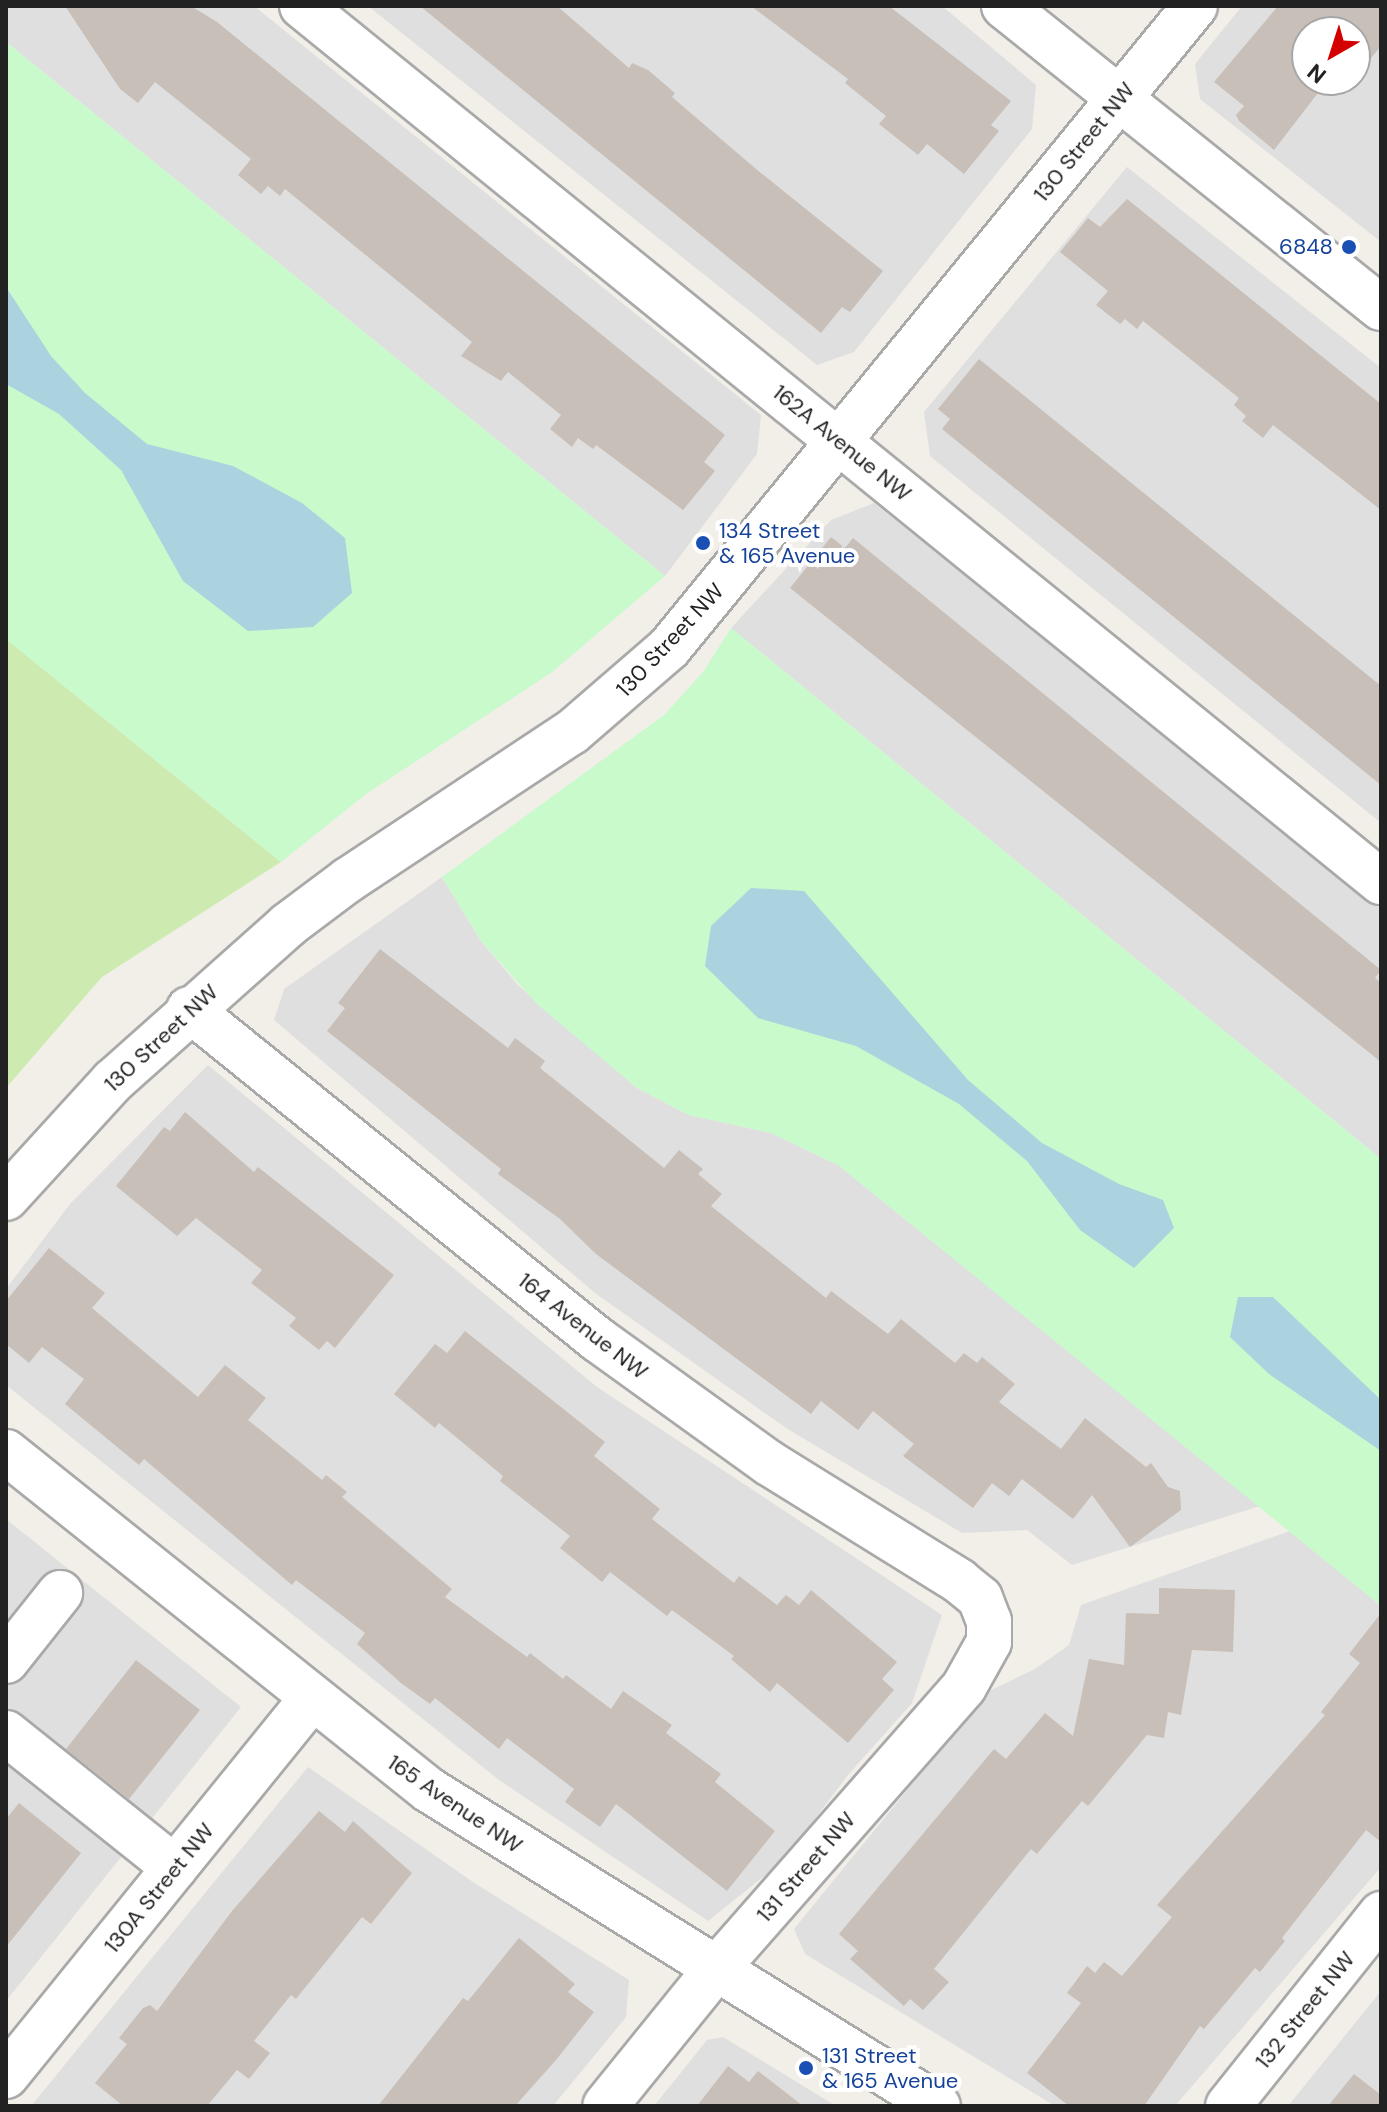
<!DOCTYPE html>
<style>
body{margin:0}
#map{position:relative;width:1387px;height:2112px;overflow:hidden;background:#f2efe9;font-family:"DM Sans",sans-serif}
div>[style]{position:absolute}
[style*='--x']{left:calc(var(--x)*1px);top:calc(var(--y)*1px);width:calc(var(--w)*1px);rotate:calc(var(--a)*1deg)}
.residential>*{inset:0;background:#e0dfdf}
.grass>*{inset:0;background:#cdebb0}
.park>*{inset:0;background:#c8facc}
.water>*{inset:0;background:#aad3df}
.building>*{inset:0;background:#c7bfb8}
.roads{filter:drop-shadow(2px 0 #a9a9a9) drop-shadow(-2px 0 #a9a9a9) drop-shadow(0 2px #a9a9a9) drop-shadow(0 -2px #a9a9a9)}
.minor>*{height:44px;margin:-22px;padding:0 22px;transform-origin:22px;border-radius:22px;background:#fff}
.dots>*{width:22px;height:22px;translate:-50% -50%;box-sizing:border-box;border:4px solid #fff;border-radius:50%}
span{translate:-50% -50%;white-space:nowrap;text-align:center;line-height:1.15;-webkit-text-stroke:8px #fff;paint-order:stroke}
.street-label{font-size:22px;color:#222}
.transit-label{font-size:22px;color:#164399}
.right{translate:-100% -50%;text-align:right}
.left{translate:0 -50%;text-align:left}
.frame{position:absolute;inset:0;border:8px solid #222;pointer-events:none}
.north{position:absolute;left:1291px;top:16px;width:80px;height:80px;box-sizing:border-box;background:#fff;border:2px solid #a7a7a7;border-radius:50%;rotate:219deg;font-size:22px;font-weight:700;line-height:32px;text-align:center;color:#222}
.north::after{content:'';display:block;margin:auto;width:28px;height:36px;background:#d40000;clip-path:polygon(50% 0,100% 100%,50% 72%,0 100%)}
</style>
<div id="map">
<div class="residential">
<i style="clip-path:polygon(6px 6px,254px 6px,761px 415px,757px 454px,665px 576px,6px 42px)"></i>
<i style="clip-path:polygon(368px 6px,942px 6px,1036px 85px,1032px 129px,854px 352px,817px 365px)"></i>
<i style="clip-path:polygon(evenodd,1242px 6px,1381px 6px,1381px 242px,1200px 99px,1195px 64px,1242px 6px,1307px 32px,1355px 32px,1355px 80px,1307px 80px,1307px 32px)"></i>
<i style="clip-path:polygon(1127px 167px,1381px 368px,1381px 823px,930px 456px,924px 412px)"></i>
<i style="clip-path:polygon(874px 503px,1381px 907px,1381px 1159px,731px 628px,831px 520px)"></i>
<i style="clip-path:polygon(442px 877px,481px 941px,518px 985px,637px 1088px,689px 1115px,771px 1133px,838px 1165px,1260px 1506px,1072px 1565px,1027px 1530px,962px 1533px,786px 1428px,595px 1293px,274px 1020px,284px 989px)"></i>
<i style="clip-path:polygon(208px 1065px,597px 1387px,942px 1615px,912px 1703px,848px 1775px,782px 1862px,708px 1921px,499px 1780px,6px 1385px,6px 1289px,70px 1204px)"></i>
<i style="clip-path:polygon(6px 1519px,241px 1707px,6px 2001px)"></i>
<i style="clip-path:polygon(1290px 1531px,1381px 1606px,1381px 1867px,1175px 2106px,1055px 2106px,805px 1954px,794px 1929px,987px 1692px,1035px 1669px,1069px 1645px,1081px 1605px)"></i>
<i style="clip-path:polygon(308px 1767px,473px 1882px,629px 1980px,626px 2017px,553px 2106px,31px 2106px)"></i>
<i style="clip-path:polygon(1381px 1991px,1381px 2106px,1288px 2106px)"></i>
<i style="clip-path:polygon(723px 2037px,836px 2106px,654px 2106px,707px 2040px)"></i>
</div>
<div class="grass">
<i style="clip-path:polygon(6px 639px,281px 862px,102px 977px,6px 1088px)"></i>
</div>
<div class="park">
<i style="clip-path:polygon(6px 42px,665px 576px,551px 673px,366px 794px,281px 862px,6px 639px)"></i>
<i style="clip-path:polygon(731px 628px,1381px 1159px,1381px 1606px,838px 1165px,771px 1133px,689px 1115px,637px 1088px,538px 1005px,481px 941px,442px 877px,664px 715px,703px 672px)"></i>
</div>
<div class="water">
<i style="clip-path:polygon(6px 287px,51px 356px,85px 393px,147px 444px,233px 466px,302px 503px,345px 538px,352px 593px,313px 627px,248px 631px,183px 581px,121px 470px,59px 414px,6px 384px)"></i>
<i style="clip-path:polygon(751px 888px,804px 891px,968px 1080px,1042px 1143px,1119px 1184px,1163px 1200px,1174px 1228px,1134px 1268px,1080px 1230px,1027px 1161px,959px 1104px,856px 1046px,758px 1018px,705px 966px,711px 926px)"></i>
<i style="clip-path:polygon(1238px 1297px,1273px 1297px,1381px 1400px,1381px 1451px,1269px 1374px,1230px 1337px)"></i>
</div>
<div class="building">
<i style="clip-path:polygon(65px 6px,191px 6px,217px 22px,725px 435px,704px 462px,715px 471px,683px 510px,596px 445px,593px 449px,578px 438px,572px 447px,550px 429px,561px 415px,508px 372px,501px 381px,461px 356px,472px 342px,285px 189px,280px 196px,268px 186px,261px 194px,238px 175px,251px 159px,155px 82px,138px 103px,120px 89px)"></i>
<i style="clip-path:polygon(420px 6px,557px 6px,629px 68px,632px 63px,648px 70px,675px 93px,672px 97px,756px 169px,883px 271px,850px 312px,842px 307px,821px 333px)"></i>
<i style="clip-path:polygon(751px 6px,889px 6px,1011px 101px,991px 125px,999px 131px,964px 174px,927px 144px,918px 155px,879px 124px,886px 116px,845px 83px,848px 79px)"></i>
<i style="clip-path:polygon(1278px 6px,1381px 6px,1381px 46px,1362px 69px,1355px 63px,1355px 32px,1307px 32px,1307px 80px,1328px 80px,1274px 150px,1239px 121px,1236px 115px,1244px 106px,1214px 82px)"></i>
<i style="clip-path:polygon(1127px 199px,1381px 404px,1381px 510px,1273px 425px,1263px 438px,1242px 421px,1246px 416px,1234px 405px,1239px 398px,1143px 321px,1137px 329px,1125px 319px,1120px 324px,1096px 305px,1108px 291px,1060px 252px,1088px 218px,1100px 227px)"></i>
<i style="clip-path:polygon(979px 359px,1381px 686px,1381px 785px,942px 429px,950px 419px,938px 409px)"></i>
<i style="clip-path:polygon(831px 537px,845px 548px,853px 538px,1381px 970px,1375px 978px,1381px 983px,1381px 1062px,790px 588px)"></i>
<i style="clip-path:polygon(380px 949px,508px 1048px,515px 1038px,545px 1061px,540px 1068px,664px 1168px,679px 1150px,703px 1169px,698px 1174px,722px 1194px,711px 1206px,826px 1298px,831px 1291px,888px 1334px,901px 1319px,955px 1363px,964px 1353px,977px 1363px,982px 1357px,1015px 1384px,999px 1402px,1061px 1449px,1085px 1418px,1146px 1467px,1151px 1463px,1168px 1487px,1180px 1491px,1181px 1510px,1130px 1547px,1092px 1495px,1073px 1519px,1022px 1479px,1009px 1496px,992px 1483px,973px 1508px,903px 1456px,914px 1444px,873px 1411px,858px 1430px,821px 1401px,811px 1414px,596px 1254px,560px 1219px,498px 1174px,501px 1169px,327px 1031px,345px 1008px,338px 1003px)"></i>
<i style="clip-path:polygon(185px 1112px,254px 1172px,258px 1167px,394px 1275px,335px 1348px,327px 1341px,319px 1350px,289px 1326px,296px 1318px,251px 1283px,262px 1270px,196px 1218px,177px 1236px,116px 1186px,164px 1127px,170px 1131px)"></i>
<i style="clip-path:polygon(49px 1248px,105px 1293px,92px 1308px,198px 1397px,225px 1365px,266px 1398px,248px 1420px,322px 1480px,326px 1475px,347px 1492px,342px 1497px,452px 1589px,445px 1597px,527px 1657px,530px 1653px,563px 1679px,566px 1675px,611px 1709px,623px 1691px,672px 1725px,666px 1733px,721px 1774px,715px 1782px,775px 1831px,727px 1891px,616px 1804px,600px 1827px,565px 1802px,574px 1789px,507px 1738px,499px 1749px,435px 1698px,430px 1704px,401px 1683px,357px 1644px,365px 1633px,296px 1580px,292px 1585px,144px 1459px,139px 1465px,65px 1404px,84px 1379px,42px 1347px,29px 1363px,6px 1344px,6px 1301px)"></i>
<i style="clip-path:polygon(465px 1331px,605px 1442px,594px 1456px,660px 1509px,652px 1519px,734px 1583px,739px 1576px,777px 1605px,786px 1595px,799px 1605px,811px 1590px,897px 1662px,882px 1679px,894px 1690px,848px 1743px,777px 1683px,770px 1692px,731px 1659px,734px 1656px,672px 1610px,667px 1616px,610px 1572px,602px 1582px,560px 1548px,570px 1536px,500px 1481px,503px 1476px,439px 1423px,435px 1428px,394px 1394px,435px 1344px,447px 1353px)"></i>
<i style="clip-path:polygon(1159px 1588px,1235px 1590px,1233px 1652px,1192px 1650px,1181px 1715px,1168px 1712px,1164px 1738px,1147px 1735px,1088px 1806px,1082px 1801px,1037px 1854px,1031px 1849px,934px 1969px,949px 1982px,923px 2010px,910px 1999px,904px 2006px,850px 1959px,858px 1951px,839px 1934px,994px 1749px,1006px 1759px,1045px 1713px,1073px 1736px,1089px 1659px,1124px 1665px,1126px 1613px,1159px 1614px)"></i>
<i style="clip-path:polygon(1381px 1613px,1381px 1842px,1366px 1830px,1282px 1938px,1285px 1941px,1260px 1972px,1255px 1968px,1204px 2029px,1200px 2026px,1144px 2106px,1069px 2106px,1027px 2073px,1081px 2003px,1067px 1993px,1087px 1966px,1095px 1973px,1104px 1962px,1122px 1976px,1172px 1917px,1157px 1905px,1325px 1715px,1321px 1712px,1360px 1663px,1349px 1654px)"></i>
<i style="clip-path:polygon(136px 1660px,200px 1710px,129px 1799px,66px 1749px)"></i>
<i style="clip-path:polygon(19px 1803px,81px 1853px,6px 1947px,6px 1819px)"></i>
<i style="clip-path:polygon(319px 1811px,345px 1832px,353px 1821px,412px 1873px,371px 1924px,362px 1917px,296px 1999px,291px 1995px,254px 2041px,270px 2053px,249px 2079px,237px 2070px,207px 2106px,123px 2106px,95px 2083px,127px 2044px,119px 2038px,143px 2008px,150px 2005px,157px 2011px,232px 1911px)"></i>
<i style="clip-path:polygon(519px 1938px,575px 1984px,568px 1992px,594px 2012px,556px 2060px,515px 2106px,378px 2106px,463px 1998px,468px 2001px)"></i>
<i style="clip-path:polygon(728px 2066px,749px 2082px,758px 2071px,803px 2106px,697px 2106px)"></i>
<i style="clip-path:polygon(1354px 2074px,1381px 2095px,1381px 2106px,1328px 2106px)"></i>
</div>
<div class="roads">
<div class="minor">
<i style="--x:302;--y:6;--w:1390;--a:39.07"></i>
<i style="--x:1004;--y:6;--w:483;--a:38.7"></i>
<i style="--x:189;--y:1009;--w:525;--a:38.97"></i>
<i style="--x:597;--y:1339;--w:212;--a:35.8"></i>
<i style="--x:769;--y:1463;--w:224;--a:31.8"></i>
<i style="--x:959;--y:1581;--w:27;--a:39"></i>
<i style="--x:980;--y:1598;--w:25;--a:69"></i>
<i style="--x:989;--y:1621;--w:21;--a:90"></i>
<i style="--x:989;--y:1642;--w:51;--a:119.1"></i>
<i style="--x:964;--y:1687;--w:376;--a:131.3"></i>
<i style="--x:716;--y:1969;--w:176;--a:129"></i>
<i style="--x:6;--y:1198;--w:159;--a:-47.6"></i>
<i style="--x:113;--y:1081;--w:234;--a:-41.7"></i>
<i style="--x:288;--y:925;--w:75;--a:-36.9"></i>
<i style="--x:348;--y:880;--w:268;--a:-33.5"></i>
<i style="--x:572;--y:732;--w:128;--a:-40.9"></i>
<i style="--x:669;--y:648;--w:830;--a:-50.67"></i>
<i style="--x:6;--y:1452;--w:541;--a:38.63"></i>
<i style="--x:429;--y:1790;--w:599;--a:31.83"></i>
<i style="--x:6;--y:1661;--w:87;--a:-51.5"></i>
<i style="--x:6;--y:1733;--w:216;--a:38.6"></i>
<i style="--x:6;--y:2076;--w:484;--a:-51"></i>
<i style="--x:1228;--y:2106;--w:246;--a:-51.4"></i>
</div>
</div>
<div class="dots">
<i style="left:1349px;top:247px;background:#1a4fb4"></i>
<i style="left:703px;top:543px;background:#1a4fb4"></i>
<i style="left:806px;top:2068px;background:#1a4fb4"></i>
</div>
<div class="street-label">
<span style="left:1084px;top:142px;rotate:-51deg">130 Street NW</span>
<span style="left:842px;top:443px;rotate:39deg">162A Avenue NW</span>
<span style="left:670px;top:640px;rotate:-47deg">130 Street NW</span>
<span style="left:161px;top:1038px;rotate:-43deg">130 Street NW</span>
<span style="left:583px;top:1326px;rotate:38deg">164 Avenue NW</span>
<span style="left:455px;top:1804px;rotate:34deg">165 Avenue NW</span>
<span style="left:806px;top:1867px;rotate:-49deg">131 Street NW</span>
<span style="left:159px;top:1888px;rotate:-51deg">130A Street NW</span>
<span style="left:1305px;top:2010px;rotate:-51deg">132 Street NW</span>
</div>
<div class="transit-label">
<span class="right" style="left:1333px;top:247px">6848</span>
<span class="left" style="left:719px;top:543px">134 Street<br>&amp; 165 Avenue</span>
<span class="left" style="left:822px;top:2068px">131 Street<br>&amp; 165 Avenue</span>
</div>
<div class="frame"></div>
<div class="north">N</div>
</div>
